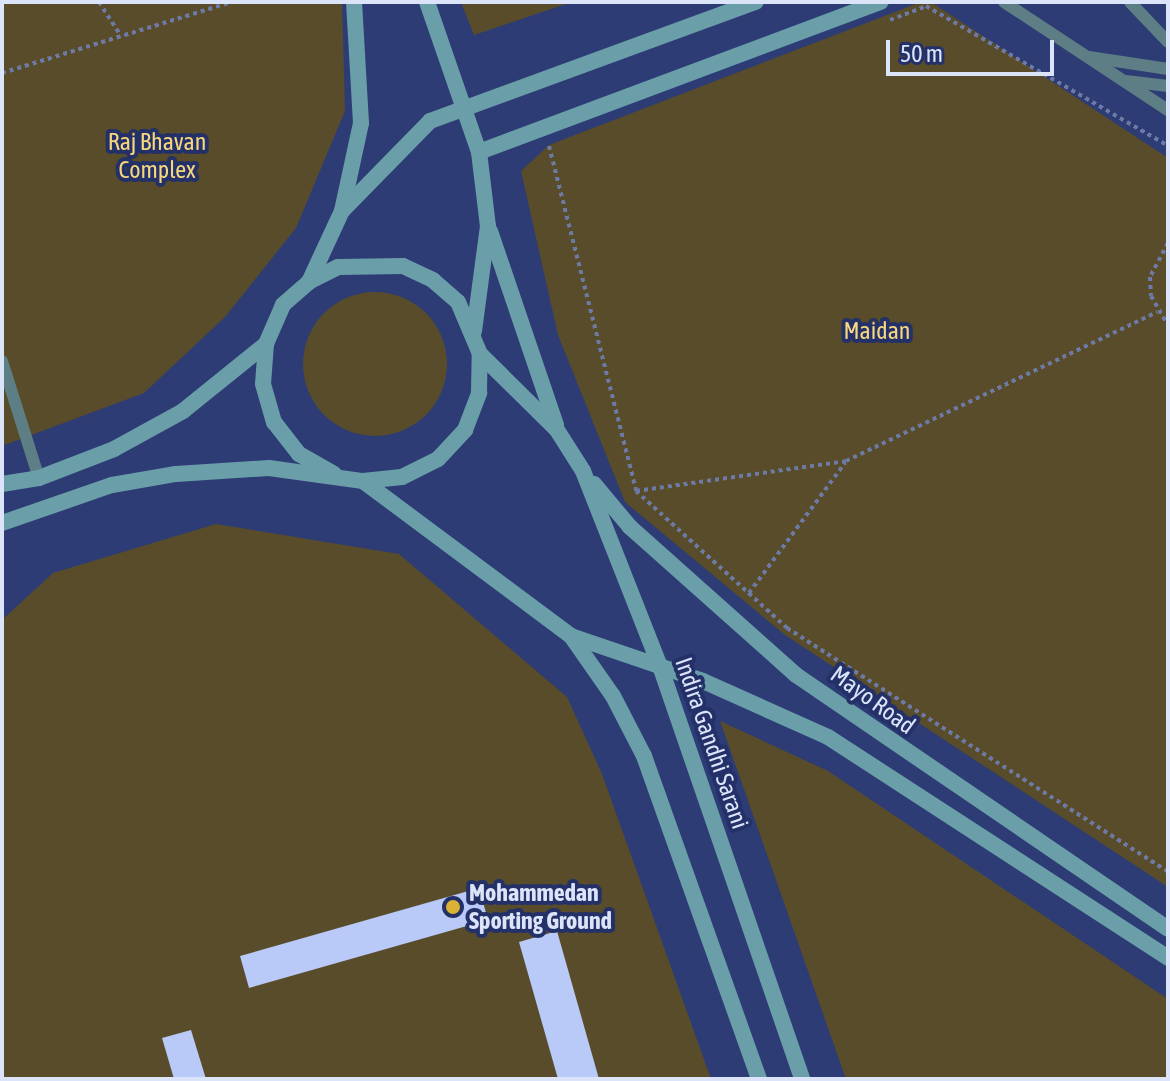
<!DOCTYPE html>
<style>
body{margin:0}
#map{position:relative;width:1170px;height:1081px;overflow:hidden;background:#2d3c75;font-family:"Asap Condensed",sans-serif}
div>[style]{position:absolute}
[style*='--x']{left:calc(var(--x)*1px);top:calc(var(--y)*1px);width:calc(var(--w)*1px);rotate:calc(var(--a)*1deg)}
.green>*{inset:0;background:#584c2a}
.round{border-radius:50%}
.building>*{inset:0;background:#b9c9f8}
.path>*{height:4px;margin-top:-2px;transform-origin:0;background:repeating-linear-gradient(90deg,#6e7aa6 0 4px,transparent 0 8px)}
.service>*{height:12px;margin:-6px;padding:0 6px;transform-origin:6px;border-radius:6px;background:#5d7e84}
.secondary>*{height:16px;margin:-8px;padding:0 8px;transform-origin:8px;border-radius:8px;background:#6a9fa9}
.dots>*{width:22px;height:22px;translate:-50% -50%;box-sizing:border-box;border:4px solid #243169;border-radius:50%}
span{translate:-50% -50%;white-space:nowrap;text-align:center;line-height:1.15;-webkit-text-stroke:8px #243169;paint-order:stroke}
.park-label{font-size:24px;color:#f7d77d}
.street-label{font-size:24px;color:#dce4f9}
.poi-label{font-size:24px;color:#dce4f9;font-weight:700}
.left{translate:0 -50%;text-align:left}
.frame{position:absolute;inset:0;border:4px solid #dce4f9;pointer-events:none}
.scale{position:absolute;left:886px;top:40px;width:168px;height:36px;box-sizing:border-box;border:4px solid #dce4f9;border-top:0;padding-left:10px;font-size:24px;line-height:28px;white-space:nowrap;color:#dce4f9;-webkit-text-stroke:6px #243169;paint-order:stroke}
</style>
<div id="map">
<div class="green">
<i style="clip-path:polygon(2px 2px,342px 2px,345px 111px,296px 228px,225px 317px,144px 393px,2px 446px)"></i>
<i style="clip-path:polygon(461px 2px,572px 2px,474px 35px)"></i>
<i style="clip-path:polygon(921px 2px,931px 2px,1168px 158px,1168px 887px,785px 635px,625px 502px,558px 335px,521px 171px,549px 145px)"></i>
<i class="round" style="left:303px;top:292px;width:144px;height:144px"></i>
<i style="clip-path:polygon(216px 524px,399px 554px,567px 697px,602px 774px,711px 1079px,2px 1079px,2px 620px,53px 573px)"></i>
<i style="clip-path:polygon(720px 721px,828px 771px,1168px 999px,1168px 1079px,846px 1079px)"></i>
</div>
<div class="building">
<i style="clip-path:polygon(479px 888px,488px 920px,249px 988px,240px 956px)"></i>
<i style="clip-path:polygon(557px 931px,599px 1079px,558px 1079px,519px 942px)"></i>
<i style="clip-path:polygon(191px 1030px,206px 1079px,174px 1079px,162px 1038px)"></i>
</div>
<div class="path">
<i style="--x:99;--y:2;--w:40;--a:57.1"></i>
<i style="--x:890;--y:20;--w:39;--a:-21"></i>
<i style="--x:926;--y:6;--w:280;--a:30"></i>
<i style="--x:2;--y:73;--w:241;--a:-17.2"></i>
<i style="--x:549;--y:146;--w:356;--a:75.8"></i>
<i style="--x:636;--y:491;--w:204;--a:42.2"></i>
<i style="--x:787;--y:628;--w:452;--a:32.6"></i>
<i style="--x:1168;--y:243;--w:38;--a:118"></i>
<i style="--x:1150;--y:277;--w:19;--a:87"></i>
<i style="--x:1151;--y:296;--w:34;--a:60"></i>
<i style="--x:636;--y:491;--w:212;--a:-8.1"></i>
<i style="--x:846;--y:461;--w:345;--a:-25.6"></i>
<i style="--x:749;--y:593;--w:162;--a:-53.6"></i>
</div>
<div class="service">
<i style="--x:1004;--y:2;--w:196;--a:33.4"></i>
<i style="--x:1130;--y:2;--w:55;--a:46.5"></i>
<i style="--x:1089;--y:57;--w:80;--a:8.6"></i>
<i style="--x:1126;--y:81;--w:42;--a:6.8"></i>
<i style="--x:2;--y:361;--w:123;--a:72.5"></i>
</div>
<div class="secondary">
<i style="--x:427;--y:2;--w:159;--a:70.9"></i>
<i style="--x:479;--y:152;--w:75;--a:83.1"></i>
<i style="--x:488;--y:226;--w:106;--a:97.6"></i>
<i style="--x:479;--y:152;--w:429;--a:-20.5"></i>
<i style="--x:342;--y:211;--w:126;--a:-45.6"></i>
<i style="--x:430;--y:121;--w:347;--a:-20.1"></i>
<i style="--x:490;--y:231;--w:205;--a:71.2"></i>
<i style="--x:309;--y:282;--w:78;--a:-65.1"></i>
<i style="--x:342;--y:211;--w:90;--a:-77.8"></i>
<i style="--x:361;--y:123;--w:121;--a:-93.3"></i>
<i style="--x:480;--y:354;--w:108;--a:44.6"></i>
<i style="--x:557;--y:430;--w:49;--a:57.6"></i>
<i style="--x:583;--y:471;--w:210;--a:68.5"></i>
<i style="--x:660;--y:666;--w:437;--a:71"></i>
<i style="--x:363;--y:481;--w:259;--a:36.7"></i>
<i style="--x:571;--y:636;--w:73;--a:55"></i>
<i style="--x:613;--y:696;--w:68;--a:62.7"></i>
<i style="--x:644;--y:756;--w:343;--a:70.4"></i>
<i style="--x:2;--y:484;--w:37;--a:-9"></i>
<i style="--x:39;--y:478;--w:80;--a:-21.1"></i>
<i style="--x:114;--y:449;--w:79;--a:-28.8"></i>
<i style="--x:183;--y:411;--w:107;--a:-38.9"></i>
<i style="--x:594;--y:484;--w:56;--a:50.1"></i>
<i style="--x:630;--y:527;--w:222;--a:41.7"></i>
<i style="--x:796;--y:675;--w:450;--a:34.3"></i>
<i style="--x:2;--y:523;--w:116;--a:-19.1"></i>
<i style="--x:112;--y:485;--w:65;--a:-9.8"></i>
<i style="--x:176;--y:474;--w:93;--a:-3.7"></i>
<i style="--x:269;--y:468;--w:95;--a:7.9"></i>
<i style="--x:363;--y:481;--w:39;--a:-6"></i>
<i style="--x:402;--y:477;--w:40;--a:-26.6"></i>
<i style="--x:438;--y:459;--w:40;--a:-47"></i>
<i style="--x:465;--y:430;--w:40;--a:-69"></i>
<i style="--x:479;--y:393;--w:39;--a:-89"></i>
<i style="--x:480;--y:354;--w:56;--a:-112.9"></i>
<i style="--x:458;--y:302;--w:33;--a:-139"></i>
<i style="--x:433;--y:280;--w:33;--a:-155"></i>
<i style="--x:403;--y:266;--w:65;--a:179.1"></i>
<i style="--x:338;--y:267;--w:33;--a:153"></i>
<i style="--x:309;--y:282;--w:35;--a:139"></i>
<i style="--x:283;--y:305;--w:43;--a:113.6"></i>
<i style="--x:266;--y:344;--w:40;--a:94.3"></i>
<i style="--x:263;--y:384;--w:40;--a:74"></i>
<i style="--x:274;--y:422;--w:41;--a:52"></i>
<i style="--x:299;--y:454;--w:40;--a:29.7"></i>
<i style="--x:571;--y:636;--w:139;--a:18.8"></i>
<i style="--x:703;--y:681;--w:137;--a:24.1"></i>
<i style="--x:828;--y:737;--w:406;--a:33"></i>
</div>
<div class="dots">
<i style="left:453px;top:907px;background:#dbb233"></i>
</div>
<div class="park-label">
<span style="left:157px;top:156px">Raj Bhavan<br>Complex</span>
<span style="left:877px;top:331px">Maidan</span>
</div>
<div class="street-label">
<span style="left:873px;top:700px;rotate:36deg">Mayo Road</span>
<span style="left:712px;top:743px;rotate:71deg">Indira Gandhi Sarani</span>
</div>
<div class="poi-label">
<span class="left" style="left:469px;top:907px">Mohammedan<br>Sporting Ground</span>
</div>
<div class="frame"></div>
<div class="scale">50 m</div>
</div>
